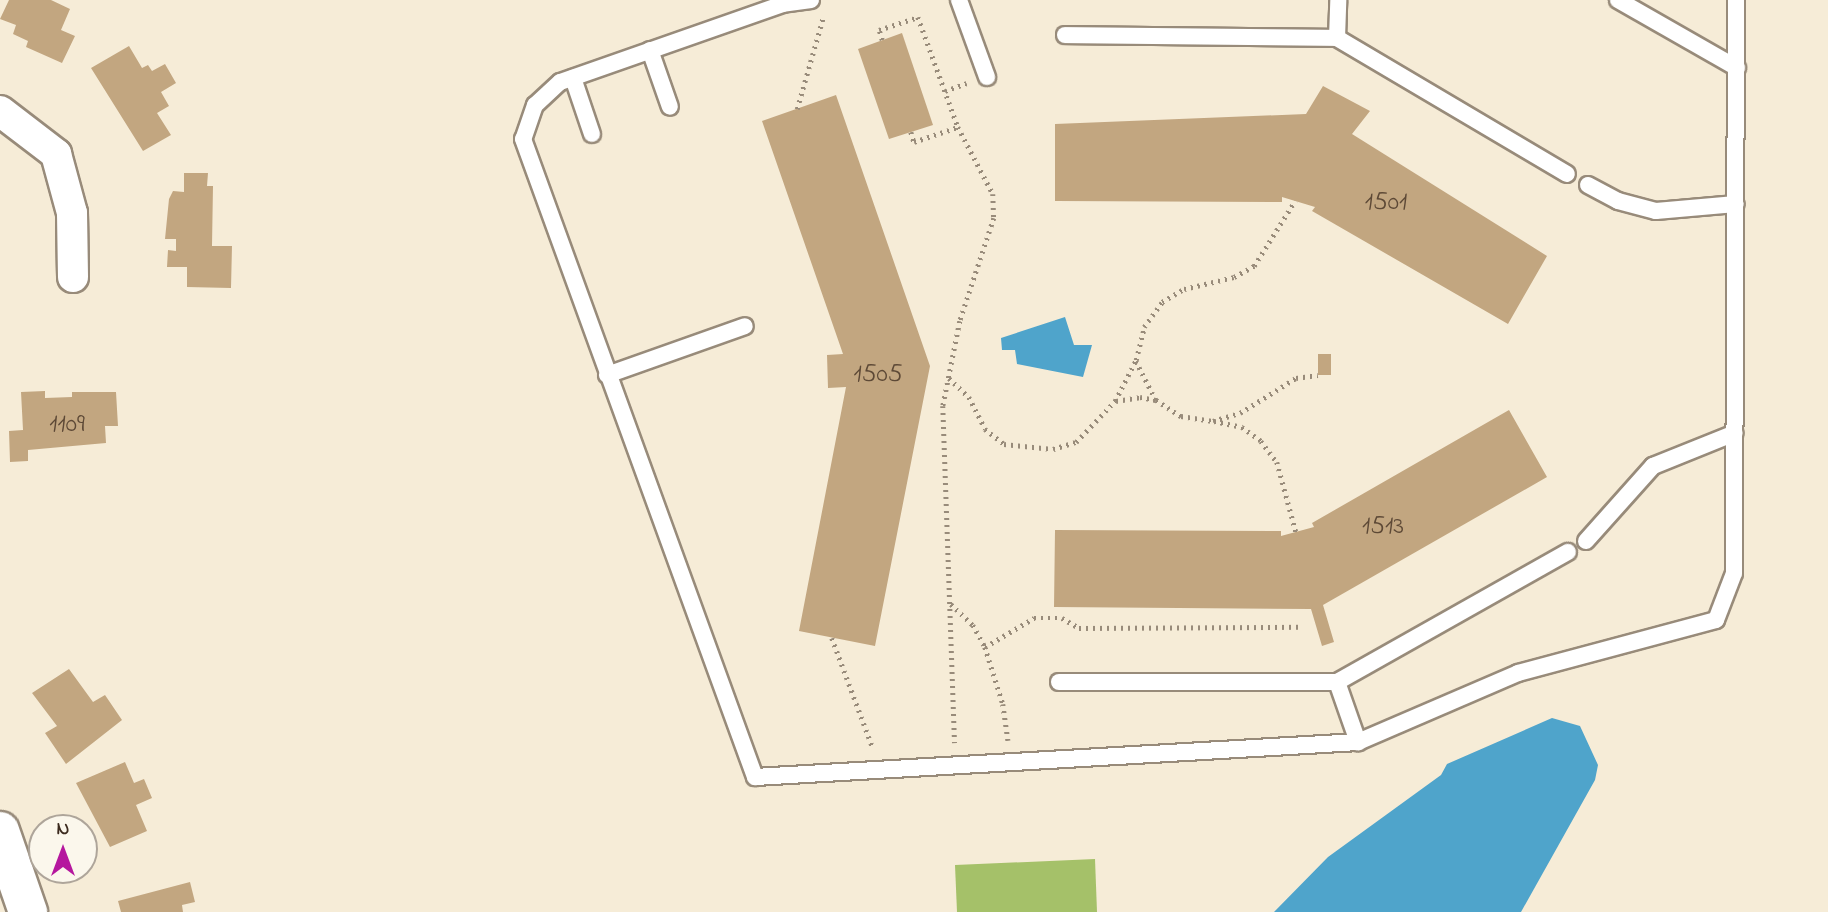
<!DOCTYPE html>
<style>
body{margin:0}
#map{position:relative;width:1828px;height:912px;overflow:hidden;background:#f6ecd7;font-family:"Indie Flower",sans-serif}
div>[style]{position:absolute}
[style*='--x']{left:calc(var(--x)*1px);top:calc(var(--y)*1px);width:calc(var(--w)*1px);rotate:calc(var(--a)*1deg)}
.green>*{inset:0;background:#a5c169}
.water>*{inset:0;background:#4fa4cb}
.building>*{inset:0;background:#c2a680}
.path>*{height:4.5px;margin-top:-2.25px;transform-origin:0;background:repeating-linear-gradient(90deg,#988b7a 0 2px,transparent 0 7px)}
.roads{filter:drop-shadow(2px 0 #988b7a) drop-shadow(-2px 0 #988b7a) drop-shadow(0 2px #988b7a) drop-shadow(0 -2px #988b7a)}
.service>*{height:16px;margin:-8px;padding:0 8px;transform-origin:8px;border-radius:8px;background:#fff}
.minor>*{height:30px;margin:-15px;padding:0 15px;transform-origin:15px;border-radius:15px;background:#fff}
.tertiary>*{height:38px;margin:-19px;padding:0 19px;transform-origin:19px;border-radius:19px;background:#fff}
span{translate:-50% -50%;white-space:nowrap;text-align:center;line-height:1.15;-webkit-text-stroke:6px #fbf7ec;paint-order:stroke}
.number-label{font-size:26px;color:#5d4936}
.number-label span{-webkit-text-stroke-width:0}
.north{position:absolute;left:28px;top:814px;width:70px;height:70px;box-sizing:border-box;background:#fbf7ec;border:2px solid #aea59a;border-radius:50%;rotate:0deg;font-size:19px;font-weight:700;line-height:28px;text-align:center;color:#3b2a1e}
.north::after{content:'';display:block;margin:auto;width:24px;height:32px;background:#b5179e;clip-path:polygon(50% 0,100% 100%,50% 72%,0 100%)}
</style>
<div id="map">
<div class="green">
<i style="clip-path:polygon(1095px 859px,1097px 912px,957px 912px,955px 865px)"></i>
</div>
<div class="water">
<i style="clip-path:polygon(1065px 317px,1074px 345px,1092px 345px,1083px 377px,1017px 364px,1015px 350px,1002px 350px,1001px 338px)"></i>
<i style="clip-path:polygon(1552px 718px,1580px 726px,1598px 765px,1595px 780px,1521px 912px,1274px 912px,1328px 857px,1441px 775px,1447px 764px)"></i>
</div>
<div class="building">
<i style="clip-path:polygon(9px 0,51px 0,70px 9px,61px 30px,75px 36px,62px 63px,26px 47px,28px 41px,13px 34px,16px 25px,0 19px)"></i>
<i style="clip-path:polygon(902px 33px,933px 125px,889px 139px,858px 49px)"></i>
<i style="clip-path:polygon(129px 46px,142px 68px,148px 65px,152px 71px,165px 64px,176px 83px,161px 92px,169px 106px,157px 113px,171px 135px,143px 151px,91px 68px)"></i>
<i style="clip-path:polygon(1323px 86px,1370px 111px,1352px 134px,1547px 256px,1508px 324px,1312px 211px,1315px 207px,1282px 197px,1282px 202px,1055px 201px,1055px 124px,1306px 114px)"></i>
<i style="clip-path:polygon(836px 95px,930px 366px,875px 646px,799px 631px,846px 387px,828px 388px,827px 355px,843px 354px,762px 121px)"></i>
<i style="clip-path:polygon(184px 173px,208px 173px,207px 186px,213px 186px,212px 246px,232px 246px,231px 288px,187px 287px,187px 267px,167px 267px,168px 250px,176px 251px,176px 239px,165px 239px,169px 199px,173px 191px,184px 192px)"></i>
<i style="clip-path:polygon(1318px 354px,1331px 354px,1331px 375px,1318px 375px)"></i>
<i style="clip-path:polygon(45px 391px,45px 398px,72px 397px,72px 392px,116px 392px,118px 426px,105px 426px,106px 443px,28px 450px,28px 461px,10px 462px,9px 431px,23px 430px,21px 392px)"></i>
<i style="clip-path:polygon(1509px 410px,1547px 477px,1323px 605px,1334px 642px,1322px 646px,1311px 609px,1054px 607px,1055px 530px,1281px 531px,1281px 536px,1314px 527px,1312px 523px)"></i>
<i style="clip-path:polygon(69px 669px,93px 702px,105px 695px,122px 720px,66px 764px,45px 733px,57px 726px,32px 693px)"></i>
<i style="clip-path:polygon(125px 762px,134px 783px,144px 779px,152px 798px,136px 805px,147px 831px,110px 847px,76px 783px)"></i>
<i style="clip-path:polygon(190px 882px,195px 902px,182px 905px,183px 912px,121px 912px,118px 901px)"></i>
</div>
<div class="path">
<i style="--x:882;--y:40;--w:10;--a:-107"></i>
<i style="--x:879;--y:30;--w:41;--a:-18.4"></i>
<i style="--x:918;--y:17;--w:117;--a:70"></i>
<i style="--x:958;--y:127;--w:76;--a:62.4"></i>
<i style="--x:993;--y:194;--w:24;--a:88"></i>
<i style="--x:994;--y:218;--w:108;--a:108.3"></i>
<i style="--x:960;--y:321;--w:87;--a:101.3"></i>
<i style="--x:943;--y:406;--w:337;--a:88"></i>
<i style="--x:945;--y:91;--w:23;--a:-20"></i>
<i style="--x:797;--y:109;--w:95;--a:-74.1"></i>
<i style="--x:911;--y:132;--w:10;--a:73"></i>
<i style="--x:914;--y:142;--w:46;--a:-18.8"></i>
<i style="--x:1136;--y:361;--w:44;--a:62.9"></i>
<i style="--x:949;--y:378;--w:28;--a:44"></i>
<i style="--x:969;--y:397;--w:36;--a:63"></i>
<i style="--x:985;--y:429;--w:24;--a:38"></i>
<i style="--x:1004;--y:444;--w:49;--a:5.8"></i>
<i style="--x:1053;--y:449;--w:24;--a:-17"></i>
<i style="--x:1076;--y:442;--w:57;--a:-46.4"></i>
<i style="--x:1115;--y:401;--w:46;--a:-62.9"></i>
<i style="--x:1136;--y:360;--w:34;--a:-76"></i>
<i style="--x:1144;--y:327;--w:31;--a:-54"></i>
<i style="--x:1162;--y:302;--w:26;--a:-31"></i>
<i style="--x:1184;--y:289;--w:51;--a:-13.5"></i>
<i style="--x:1234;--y:277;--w:23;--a:-29"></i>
<i style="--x:1254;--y:266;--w:77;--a:-57.8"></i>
<i style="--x:1116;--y:401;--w:24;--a:-9"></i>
<i style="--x:1140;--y:397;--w:16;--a:11"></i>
<i style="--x:1156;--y:400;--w:30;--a:33"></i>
<i style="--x:1181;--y:416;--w:32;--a:9"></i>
<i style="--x:1213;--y:421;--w:28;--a:-17"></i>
<i style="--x:1240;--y:413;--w:66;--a:-32"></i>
<i style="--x:1296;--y:378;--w:22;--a:-8"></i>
<i style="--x:1214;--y:421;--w:29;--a:12"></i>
<i style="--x:1242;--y:427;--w:24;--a:36"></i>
<i style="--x:1261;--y:441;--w:26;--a:53"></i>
<i style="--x:1277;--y:462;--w:73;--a:74.8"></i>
<i style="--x:951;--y:604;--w:30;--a:44"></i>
<i style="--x:973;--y:625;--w:25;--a:61"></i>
<i style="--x:985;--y:647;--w:60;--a:72.5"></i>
<i style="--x:1003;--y:704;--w:37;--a:82"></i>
<i style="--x:832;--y:638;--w:117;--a:69.6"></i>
<i style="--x:985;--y:647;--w:57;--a:-30.6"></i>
<i style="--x:1034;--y:618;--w:28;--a:0"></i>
<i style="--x:1062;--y:618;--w:20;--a:30"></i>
<i style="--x:1079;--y:628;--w:222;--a:-0.3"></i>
</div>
<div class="roads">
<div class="service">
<i style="--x:811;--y:0;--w:28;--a:172"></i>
<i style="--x:783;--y:4;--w:236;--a:160.7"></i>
<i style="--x:560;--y:82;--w:34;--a:137"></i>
<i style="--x:535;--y:105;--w:36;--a:109"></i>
<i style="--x:523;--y:139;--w:679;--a:70.02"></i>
<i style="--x:755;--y:777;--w:604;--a:-3.32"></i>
<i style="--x:1358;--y:742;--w:174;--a:-23.3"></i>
<i style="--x:1518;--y:673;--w:205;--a:-15"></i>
<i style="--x:1716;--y:620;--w:50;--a:-69"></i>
<i style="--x:1734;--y:573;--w:573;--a:-89.8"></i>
<i style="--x:959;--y:0;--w:82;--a:70"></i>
<i style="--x:1618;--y:0;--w:137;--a:29.7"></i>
<i style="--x:1065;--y:35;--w:272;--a:0.6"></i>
<i style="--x:1337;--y:38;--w:267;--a:30.6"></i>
<i style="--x:1337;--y:38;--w:38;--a:-88"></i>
<i style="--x:650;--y:50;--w:60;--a:70.7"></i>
<i style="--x:573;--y:78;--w:59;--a:71.3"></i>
<i style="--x:1588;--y:185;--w:34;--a:28"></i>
<i style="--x:1618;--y:201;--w:39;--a:15"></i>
<i style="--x:1656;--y:211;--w:80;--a:-5"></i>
<i style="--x:607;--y:375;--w:146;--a:-19.5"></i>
<i style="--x:1586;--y:541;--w:101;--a:-48.2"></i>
<i style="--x:1653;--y:466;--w:88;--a:-21.9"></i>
<i style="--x:1059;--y:682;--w:278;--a:0"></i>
<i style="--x:1337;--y:682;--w:265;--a:-29.4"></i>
<i style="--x:1337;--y:682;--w:64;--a:70.7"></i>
</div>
<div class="minor">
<i style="--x:0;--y:111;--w:71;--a:37.5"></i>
<i style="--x:56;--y:154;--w:61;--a:74.8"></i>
<i style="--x:72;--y:213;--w:64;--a:89.1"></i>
</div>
<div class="tertiary">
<i style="--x:0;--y:831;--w:86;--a:70.9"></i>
</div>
</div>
<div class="number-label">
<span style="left:1386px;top:204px">1501</span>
<span style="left:878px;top:376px">1505</span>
<span style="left:67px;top:426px">1109</span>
<span style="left:1383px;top:528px">1513</span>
</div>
<div class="north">N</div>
</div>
